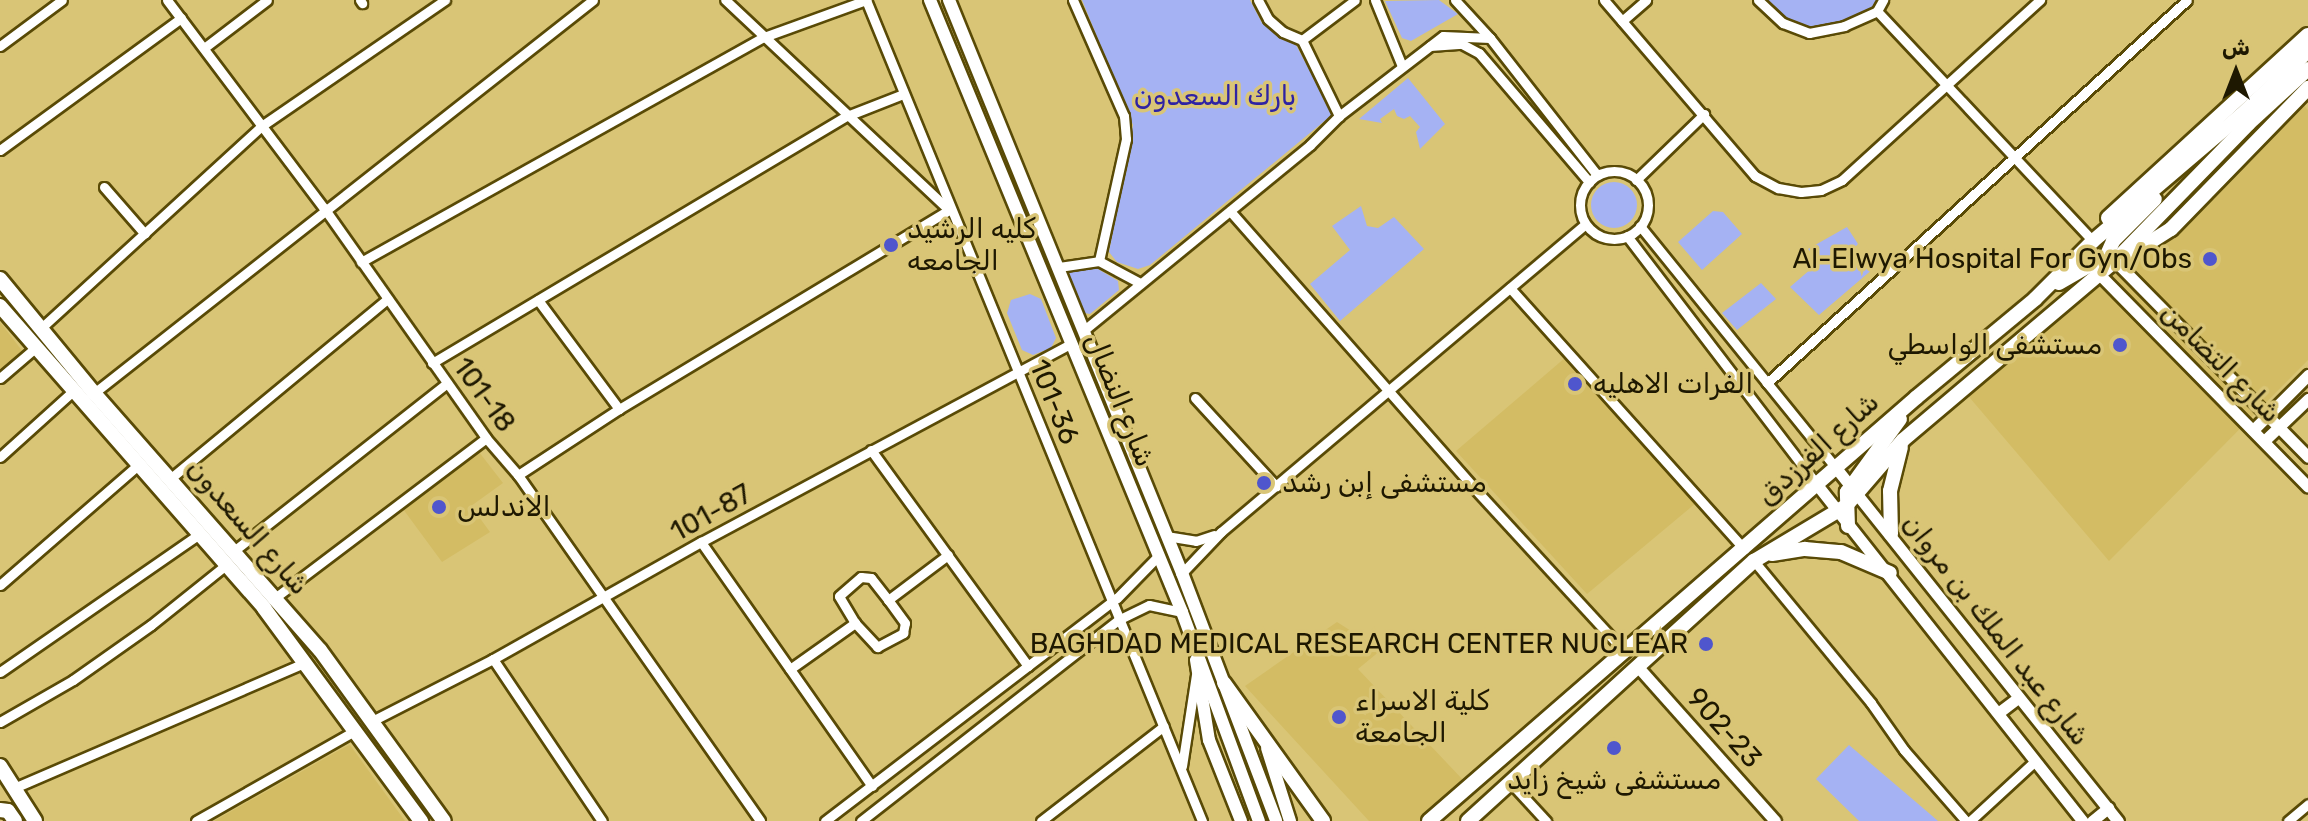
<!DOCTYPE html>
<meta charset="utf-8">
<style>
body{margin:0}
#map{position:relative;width:2308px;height:821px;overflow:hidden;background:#d9c576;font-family:Rubik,Vazirmatn,sans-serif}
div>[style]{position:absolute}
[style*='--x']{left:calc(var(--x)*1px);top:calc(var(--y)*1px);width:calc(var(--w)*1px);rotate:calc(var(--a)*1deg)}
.built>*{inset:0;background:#d3bc64}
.green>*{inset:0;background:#a5b2f3}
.round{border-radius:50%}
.roads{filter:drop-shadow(2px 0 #594a06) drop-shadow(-2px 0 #594a06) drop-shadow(0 2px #594a06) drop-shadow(0 -2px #594a06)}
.minor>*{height:9px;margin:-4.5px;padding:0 4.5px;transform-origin:4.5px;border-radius:4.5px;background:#fff}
.minor>.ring{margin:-4.5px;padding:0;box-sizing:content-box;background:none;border:9px solid #fff;border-radius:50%}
.tertiary>*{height:11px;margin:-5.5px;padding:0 5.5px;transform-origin:5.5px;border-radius:5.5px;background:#fff}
.secondary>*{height:12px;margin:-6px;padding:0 6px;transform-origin:6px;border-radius:6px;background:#fff}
.primary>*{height:14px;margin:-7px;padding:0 7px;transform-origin:7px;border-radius:7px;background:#fff}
.dots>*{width:22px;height:22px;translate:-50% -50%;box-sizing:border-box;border:4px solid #d9c576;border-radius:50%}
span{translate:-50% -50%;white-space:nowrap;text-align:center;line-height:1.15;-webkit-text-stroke:7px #d9c576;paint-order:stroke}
.park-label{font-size:28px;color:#2e22a4}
.poi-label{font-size:28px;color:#1e1801}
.left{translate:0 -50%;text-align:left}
.right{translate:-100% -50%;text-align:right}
.street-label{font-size:28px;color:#1e1801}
.north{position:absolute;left:2196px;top:32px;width:80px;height:80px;-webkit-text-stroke:6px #d9c576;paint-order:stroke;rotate:0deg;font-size:22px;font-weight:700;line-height:32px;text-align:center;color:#1e1801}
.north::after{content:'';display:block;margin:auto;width:28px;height:36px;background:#1e1801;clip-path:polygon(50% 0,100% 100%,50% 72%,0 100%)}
</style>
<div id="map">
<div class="built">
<i style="clip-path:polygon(2301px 102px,2308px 110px,2308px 360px,2109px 561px,1964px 391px,2101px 284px)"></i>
<i style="clip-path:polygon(0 322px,23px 352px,0 373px)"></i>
<i style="clip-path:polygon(1566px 357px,1696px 503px,1587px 594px,1456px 451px)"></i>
<i style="clip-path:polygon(479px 452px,503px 483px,471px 506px,490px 532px,442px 562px,403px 509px)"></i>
<i style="clip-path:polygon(1337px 622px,1381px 650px,1358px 669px,1464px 781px,1420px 821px,1369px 821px,1245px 686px)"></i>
<i style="clip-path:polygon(350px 745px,405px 821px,214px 821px,345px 747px)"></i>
</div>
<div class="green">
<i style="clip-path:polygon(1082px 0,1250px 0,1262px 23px,1296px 45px,1333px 114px,1150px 265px,1138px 269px,1117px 262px,1109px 252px,1133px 125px)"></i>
<i style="clip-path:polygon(1439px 0,1458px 14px,1411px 41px,1402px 38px,1385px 1px)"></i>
<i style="clip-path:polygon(1758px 0,1883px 0,1877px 11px,1813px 37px)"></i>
<i style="clip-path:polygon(1408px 78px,1445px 124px,1420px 149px,1416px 132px,1420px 127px,1410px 116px,1404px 119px,1397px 116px,1394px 109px,1380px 119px,1382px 123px,1359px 119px)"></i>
<i class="round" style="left:1591px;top:182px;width:46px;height:46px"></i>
<i style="clip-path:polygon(1361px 206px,1367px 226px,1378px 228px,1394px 217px,1424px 249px,1340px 321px,1310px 284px,1350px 250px,1332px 226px)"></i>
<i style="clip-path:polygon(1713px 211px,1723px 212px,1742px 234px,1702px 270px,1678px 242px)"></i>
<i style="clip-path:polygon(1847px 227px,1858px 244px,1852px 250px,1866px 266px,1872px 265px,1874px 268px,1819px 315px,1790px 287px,1819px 262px,1808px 249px)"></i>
<i style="clip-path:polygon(1071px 269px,1098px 269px,1118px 281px,1119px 290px,1090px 314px,1084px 313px,1066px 271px)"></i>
<i style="clip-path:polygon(1761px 283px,1776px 299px,1737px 330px,1722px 313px)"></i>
<i style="clip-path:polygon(1030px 294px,1041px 299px,1056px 338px,1051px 348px,1033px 355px,1022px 350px,1007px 313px,1011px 300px)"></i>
<i style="clip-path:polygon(1849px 745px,1930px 814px,1938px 821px,1859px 821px,1816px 779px)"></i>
</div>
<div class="roads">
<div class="minor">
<i style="--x:167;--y:0;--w:261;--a:53"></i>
<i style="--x:324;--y:208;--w:281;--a:54.8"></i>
<i style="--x:486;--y:438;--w:49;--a:49.1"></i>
<i style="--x:518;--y:475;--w:422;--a:55"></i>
<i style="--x:360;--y:0;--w:4;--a:56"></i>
<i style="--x:866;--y:0;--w:887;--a:67.74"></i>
<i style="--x:1073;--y:0;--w:127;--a:66.3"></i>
<i style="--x:1124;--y:116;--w:23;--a:85"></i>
<i style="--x:1126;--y:139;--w:125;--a:102.5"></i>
<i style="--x:1258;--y:0;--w:21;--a:62"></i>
<i style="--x:1268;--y:19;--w:20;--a:41"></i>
<i style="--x:1283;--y:32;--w:21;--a:23"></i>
<i style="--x:1302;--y:40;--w:85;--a:64"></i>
<i style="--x:1375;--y:0;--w:71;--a:67.8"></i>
<i style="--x:1455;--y:0;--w:52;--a:47.4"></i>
<i style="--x:1490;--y:38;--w:174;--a:52"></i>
<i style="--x:1604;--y:0;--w:232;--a:49.4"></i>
<i style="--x:1755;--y:176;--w:26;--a:28"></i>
<i style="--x:1778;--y:188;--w:23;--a:10"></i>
<i style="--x:1801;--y:192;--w:20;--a:-6"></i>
<i style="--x:1821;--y:190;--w:23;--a:-25"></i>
<i style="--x:1842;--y:180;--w:268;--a:-42.3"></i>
<i style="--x:1758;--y:0;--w:34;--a:43"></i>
<i style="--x:1783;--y:23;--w:28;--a:21"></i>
<i style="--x:1809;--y:33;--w:36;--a:-11"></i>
<i style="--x:1844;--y:26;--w:36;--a:-24"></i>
<i style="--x:1877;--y:11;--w:316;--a:46.8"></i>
<i style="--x:1877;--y:11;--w:13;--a:-61"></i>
<i style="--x:1622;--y:21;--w:32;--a:-41"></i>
<i style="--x:1302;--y:40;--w:66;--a:-37"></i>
<i style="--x:0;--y:46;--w:77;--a:-36.6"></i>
<i style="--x:1430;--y:46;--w:32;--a:-4"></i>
<i style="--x:1462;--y:44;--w:19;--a:28"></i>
<i style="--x:1479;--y:53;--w:170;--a:49.5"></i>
<i style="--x:204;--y:48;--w:79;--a:-37.3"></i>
<i style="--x:0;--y:150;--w:224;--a:-36.1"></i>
<i class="ring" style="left:1580px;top:171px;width:59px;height:59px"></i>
<i style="--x:1636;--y:180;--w:95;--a:-44.1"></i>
<i style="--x:104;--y:187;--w:62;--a:48.9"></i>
<i style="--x:1230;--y:211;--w:371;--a:48.6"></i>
<i style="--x:1475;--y:489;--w:222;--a:47.4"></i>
<i style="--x:1640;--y:226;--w:311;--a:51"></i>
<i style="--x:1627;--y:236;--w:315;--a:52.6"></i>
<i style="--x:361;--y:262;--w:462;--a:-29.2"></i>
<i style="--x:764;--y:37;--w:109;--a:-19.9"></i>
<i style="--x:1059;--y:267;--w:40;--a:-8.5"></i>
<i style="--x:1099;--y:261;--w:47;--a:28.2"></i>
<i style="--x:1510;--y:288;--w:351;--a:48.1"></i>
<i style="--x:538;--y:300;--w:136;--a:53.4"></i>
<i style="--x:40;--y:329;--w:302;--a:-42.5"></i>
<i style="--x:263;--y:125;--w:221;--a:-34.5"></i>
<i style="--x:1083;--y:331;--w:293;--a:-39.3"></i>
<i style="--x:1310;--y:145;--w:41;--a:-45"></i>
<i style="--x:1339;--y:116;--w:131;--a:-37.6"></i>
<i style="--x:1443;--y:36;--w:47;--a:2.4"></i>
<i style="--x:432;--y:363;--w:483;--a:-30.8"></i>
<i style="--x:847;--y:116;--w:60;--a:-21.4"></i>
<i style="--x:0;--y:378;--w:46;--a:-40.6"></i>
<i style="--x:1767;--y:383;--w:568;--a:-42.36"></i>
<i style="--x:94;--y:393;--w:635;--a:-38.22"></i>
<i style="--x:1195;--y:398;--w:120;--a:47.4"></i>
<i style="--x:871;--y:450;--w:267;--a:54"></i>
<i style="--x:0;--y:457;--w:97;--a:-42.1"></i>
<i style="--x:518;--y:475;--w:121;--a:-33.2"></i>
<i style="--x:619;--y:409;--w:385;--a:-31.1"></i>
<i style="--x:949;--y:210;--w:307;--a:-136.8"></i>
<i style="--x:171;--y:478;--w:281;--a:-39.6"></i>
<i style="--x:1166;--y:536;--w:30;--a:9"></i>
<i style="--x:1196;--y:541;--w:19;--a:-18"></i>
<i style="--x:701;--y:542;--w:298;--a:55"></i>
<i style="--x:235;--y:550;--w:270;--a:-38.2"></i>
<i style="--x:1754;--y:561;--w:184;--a:50.5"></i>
<i style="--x:1871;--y:703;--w:57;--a:54.9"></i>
<i style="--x:1904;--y:750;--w:94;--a:48.9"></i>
<i style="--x:1182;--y:573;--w:57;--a:-46.4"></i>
<i style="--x:1221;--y:532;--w:477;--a:-40.2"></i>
<i style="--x:0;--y:585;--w:181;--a:-41"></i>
<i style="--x:276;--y:597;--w:263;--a:-37.1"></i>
<i style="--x:855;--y:623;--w:31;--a:-121"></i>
<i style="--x:839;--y:596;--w:29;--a:-41"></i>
<i style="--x:861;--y:577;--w:10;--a:6"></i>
<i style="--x:871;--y:578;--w:28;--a:52"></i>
<i style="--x:493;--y:659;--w:195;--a:56.1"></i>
<i style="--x:790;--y:669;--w:80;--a:-35.3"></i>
<i style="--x:855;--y:623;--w:33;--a:47"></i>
<i style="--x:877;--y:647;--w:30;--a:-28"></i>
<i style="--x:903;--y:633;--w:10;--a:-79"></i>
<i style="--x:905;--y:623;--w:29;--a:-126"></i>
<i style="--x:888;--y:600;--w:75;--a:-36.9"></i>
<i style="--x:0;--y:672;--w:242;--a:-34.7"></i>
<i style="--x:372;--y:721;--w:136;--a:-27.1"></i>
<i style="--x:493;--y:659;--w:239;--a:-29.4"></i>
<i style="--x:701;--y:542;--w:420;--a:-28.2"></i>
<i style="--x:0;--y:722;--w:84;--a:-29.9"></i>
<i style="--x:73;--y:680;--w:95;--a:-35.2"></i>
<i style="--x:151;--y:625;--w:96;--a:-38.7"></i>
<i style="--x:1182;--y:766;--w:92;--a:-81.3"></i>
<i style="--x:1511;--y:783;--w:52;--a:47.4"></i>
<i style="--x:14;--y:788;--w:318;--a:-23.3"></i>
<i style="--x:196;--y:821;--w:184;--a:-29.6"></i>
<i style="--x:825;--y:821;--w:367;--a:-37.4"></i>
<i style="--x:1117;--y:598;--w:59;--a:-45.7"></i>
<i style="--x:861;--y:821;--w:328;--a:-38"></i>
<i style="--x:1120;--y:619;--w:32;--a:-26"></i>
<i style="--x:1149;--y:605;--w:34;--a:12"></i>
<i style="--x:1041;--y:821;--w:155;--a:-37.7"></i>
<i style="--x:1970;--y:821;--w:88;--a:-42.7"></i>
<i style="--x:2288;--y:821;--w:26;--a:-40"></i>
</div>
<div class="tertiary">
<i style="--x:2115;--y:261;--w:275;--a:45.4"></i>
<i style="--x:2099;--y:274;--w:298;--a:45.5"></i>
<i style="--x:2253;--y:430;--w:78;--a:-45"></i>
<i style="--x:2264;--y:441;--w:61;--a:-43.7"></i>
<i style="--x:1836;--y:468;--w:452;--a:51.4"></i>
<i style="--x:1818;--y:486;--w:427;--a:51.7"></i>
<i style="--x:1638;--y:667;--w:206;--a:48.3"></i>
<i style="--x:1998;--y:713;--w:25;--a:-37"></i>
<i style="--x:2092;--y:821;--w:21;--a:-39"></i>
</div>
<div class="secondary">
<i style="--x:930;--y:0;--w:662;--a:67.62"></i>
<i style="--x:1182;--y:612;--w:223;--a:69.8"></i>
<i style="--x:949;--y:0;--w:619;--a:67.87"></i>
<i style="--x:1182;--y:573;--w:265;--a:69.2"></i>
<i style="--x:1196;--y:660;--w:81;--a:80.8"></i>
<i style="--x:1209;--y:740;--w:87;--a:68.4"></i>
<i style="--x:1267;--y:748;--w:77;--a:72.5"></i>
</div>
<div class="primary">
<i style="--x:2236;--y:120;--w:100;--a:-43.8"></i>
<i style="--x:2108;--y:218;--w:271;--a:-42.5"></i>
<i style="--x:2102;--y:266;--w:27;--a:-66"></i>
<i style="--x:2113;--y:241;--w:59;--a:-45"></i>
<i style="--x:0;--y:279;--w:148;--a:50.5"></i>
<i style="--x:94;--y:393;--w:342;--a:48.7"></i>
<i style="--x:320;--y:650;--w:211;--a:54.1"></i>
<i style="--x:2059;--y:283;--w:34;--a:-30"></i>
<i style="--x:2089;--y:266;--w:49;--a:-17.7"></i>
<i style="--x:2136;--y:251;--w:41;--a:-32.2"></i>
<i style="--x:2171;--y:229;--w:197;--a:-45.8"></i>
<i style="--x:0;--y:306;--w:401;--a:48.8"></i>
<i style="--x:264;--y:608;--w:265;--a:53.6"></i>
<i style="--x:1848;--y:526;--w:34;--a:-92"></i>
<i style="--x:1847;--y:492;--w:90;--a:-54"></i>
<i style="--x:1891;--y:534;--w:43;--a:-91.3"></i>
<i style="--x:1890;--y:491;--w:45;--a:-76"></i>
<i style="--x:1772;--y:554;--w:33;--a:-9"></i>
<i style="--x:1805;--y:549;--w:36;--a:5"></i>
<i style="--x:1841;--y:552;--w:53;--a:23.2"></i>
<i style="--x:1224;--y:683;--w:170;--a:54.3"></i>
<i style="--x:0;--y:766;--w:65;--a:57.5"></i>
<i style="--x:0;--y:810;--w:8;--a:7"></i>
<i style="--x:8;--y:811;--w:12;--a:55"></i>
<i style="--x:1429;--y:821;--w:646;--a:-40.99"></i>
<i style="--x:1917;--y:397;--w:153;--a:-39.7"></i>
<i style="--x:2035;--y:299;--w:82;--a:-45"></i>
<i style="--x:2093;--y:241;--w:194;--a:-40.4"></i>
<i style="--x:1468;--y:821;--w:387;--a:-42.3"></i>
<i style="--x:1754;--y:561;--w:107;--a:-30.9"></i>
<i style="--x:1846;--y:506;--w:87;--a:-49.2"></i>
<i style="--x:1903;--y:440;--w:277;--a:-40.2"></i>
<i style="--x:2115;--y:261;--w:192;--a:-45.8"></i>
<i style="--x:2249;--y:123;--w:80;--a:-42.5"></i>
</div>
</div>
<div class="dots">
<i style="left:891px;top:245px;background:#4f56cd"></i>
<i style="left:2210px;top:259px;background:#4f56cd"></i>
<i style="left:2120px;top:345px;background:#4f56cd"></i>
<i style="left:1575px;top:384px;background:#4f56cd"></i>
<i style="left:1264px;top:483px;background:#4f56cd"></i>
<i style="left:439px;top:507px;background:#4f56cd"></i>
<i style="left:1706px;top:644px;background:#4f56cd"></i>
<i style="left:1339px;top:717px;background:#4f56cd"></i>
<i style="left:1614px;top:748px;background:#4f56cd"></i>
</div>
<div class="park-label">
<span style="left:1215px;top:96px">بارك السعدون</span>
</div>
<div class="poi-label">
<span class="left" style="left:907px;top:245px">كليه الرشيد<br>الجامعه</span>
<span class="right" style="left:2192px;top:259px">Al-Elwya Hospital For Gyn/Obs</span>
<span class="right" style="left:2102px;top:345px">مستشفى الواسطي</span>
<span class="left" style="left:1593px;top:384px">الفرات الاهليه</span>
<span class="left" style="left:1282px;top:483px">مستشفى إبن رشد</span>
<span class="left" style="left:457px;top:507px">الاندلس</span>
<span class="right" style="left:1688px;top:644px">BAGHDAD MEDICAL RESEARCH CENTER NUCLEAR</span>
<span class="left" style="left:1355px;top:717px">كلية الاسراء<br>الجامعة</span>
<span style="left:1614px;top:780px">مستشفى شيخ زايد</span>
</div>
<div class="street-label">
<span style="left:2221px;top:363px;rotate:45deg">شارع التضامن</span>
<span style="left:484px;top:395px;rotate:54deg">101-18</span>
<span style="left:1120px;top:400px;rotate:68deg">شارع النضال</span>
<span style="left:1054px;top:402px;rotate:68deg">101-36</span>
<span style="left:1818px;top:449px;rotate:-42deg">شارع الفرزدق</span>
<span style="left:711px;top:513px;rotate:-29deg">101-87</span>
<span style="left:248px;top:527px;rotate:49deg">شارع السعدون</span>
<span style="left:1996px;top:630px;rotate:52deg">شارع عبد الملك بن مروان</span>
<span style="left:1724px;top:728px;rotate:48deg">902-23</span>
</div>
<div class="north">ش</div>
</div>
